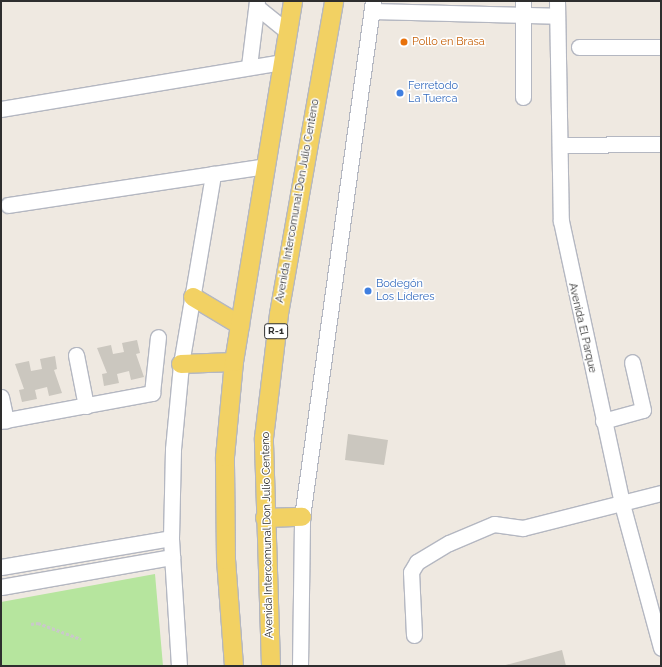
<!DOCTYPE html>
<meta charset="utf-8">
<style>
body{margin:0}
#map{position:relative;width:662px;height:667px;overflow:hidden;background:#efe9e1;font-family:Raleway,sans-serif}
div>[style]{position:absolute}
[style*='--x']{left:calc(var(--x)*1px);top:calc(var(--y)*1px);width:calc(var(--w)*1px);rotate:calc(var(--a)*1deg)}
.green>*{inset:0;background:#b6e59e}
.building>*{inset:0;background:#cbc7bf}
.path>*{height:2.5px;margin-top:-1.25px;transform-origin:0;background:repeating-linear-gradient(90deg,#c9c9c9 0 3px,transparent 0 5px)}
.roads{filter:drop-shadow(1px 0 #b4b7c1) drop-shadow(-1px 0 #b4b7c1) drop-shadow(0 1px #b4b7c1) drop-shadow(0 -1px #b4b7c1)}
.minor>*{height:15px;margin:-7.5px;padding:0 7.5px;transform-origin:7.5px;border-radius:7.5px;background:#fff}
.major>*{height:18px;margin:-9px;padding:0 9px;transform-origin:9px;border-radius:9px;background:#f2d163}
.dots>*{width:11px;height:11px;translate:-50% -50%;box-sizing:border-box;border:2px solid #fff;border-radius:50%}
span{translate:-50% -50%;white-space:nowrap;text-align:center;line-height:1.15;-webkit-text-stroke:3px #fff;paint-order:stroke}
.shield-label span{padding:1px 3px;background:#fff;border:1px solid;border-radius:3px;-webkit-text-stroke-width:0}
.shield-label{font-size:10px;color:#2e2e2e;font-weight:700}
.food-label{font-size:11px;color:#c56008}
.left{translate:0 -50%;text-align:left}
.shop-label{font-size:11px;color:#366cbe}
.street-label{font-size:11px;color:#2e2e2e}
.frame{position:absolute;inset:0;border:2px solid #2e2e2e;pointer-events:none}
</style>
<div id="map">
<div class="green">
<i style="clip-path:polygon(155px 574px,163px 666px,1px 666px,1px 602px)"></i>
</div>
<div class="building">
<i style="clip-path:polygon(137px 340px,140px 353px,136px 354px,144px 377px,131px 380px,129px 371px,117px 374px,119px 383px,104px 386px,102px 374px,107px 373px,97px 348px,111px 345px,113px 354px,124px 352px,122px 343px)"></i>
<i style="clip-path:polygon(55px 356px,57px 369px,54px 370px,62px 393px,49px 396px,47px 387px,35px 390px,37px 399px,22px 402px,19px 390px,24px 389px,15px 364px,29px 361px,31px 371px,42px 369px,40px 359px)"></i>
<i style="clip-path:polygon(348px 434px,388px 440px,384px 465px,345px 460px)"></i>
<i style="clip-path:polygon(562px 650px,566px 666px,502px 666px)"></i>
</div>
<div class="path">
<i style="--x:31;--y:624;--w:7;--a:-8"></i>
<i style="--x:38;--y:623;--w:46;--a:20.4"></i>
</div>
<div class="roads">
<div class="minor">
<i style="--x:557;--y:1;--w:220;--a:89"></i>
<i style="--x:561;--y:221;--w:289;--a:77.8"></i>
<i style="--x:622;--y:504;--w:149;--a:74.8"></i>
<i style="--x:257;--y:7;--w:40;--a:39"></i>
<i style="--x:372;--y:11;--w:185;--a:1.5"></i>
<i style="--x:579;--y:47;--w:82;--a:0"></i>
<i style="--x:249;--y:66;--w:65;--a:-83"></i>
<i style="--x:523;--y:97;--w:96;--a:-90"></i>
<i style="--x:1;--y:109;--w:286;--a:-9.5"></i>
<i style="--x:560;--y:145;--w:101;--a:-0.6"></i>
<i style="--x:8;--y:205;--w:261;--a:-8.6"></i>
<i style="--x:76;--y:355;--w:52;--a:78.9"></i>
<i style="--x:1;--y:397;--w:24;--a:78"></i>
<i style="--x:1;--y:421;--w:154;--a:-10.5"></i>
<i style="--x:152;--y:393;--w:56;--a:-83.9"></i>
<i style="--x:603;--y:421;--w:41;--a:-15.4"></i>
<i style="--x:643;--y:410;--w:49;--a:-102.9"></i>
<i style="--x:1;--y:567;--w:172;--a:-9.7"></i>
<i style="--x:1;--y:587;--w:174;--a:-10"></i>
<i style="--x:414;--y:635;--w:63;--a:-92.7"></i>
<i style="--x:411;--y:572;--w:12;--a:-59"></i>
<i style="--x:417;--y:562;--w:37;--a:-31"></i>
<i style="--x:449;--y:543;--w:49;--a:-22.9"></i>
<i style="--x:494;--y:524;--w:29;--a:8"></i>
<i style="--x:523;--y:528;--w:142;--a:-14.2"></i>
<i style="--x:179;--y:666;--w:128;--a:-93.6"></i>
<i style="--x:171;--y:538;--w:89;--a:-88.7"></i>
<i style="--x:173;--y:449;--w:85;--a:-84.6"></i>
<i style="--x:181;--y:364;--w:193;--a:-80.4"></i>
<i style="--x:300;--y:666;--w:149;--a:-89.2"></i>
<i style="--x:302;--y:517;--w:521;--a:-82.17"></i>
</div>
<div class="major">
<i style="--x:193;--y:297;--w:55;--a:30.8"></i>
<i style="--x:181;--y:364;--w:53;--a:-2.2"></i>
<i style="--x:265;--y:518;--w:37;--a:-2"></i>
<i style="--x:234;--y:666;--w:106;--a:-94.3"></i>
<i style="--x:226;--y:560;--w:103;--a:-90.6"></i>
<i style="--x:225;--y:457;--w:95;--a:-84.6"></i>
<i style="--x:234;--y:362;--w:366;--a:-80.7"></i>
<i style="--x:271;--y:666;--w:228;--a:-91.8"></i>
<i style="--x:264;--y:438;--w:125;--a:-83.1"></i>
<i style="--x:279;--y:314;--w:318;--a:-80"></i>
</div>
</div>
<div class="dots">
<i style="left:404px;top:42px;background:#e8710a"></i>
<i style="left:400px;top:93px;background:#3f7fe0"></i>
<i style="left:368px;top:291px;background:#3f7fe0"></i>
</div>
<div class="shield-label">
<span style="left:276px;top:331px">R-1</span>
</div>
<div class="food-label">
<span class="left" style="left:412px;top:42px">Pollo en Brasa</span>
</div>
<div class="shop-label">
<span class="left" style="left:408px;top:93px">Ferretodo<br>La Tuerca</span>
<span class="left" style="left:376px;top:291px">Bodegón<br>Los Líderes</span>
</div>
<div class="street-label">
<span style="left:298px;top:201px;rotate:-80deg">Avenida Intercomunal Don Julio Centeno</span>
<span style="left:582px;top:328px;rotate:77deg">Avenida El Parque</span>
<span style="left:268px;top:535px;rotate:-91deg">Avenida Intercomunal Don Julio Centeno</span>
</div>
<div class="frame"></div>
</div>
